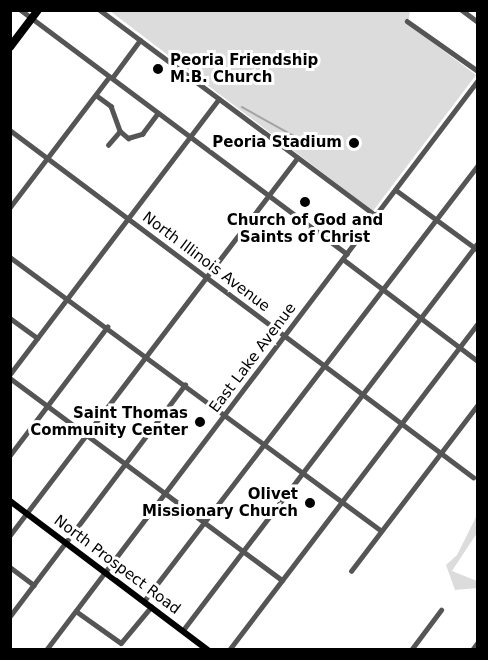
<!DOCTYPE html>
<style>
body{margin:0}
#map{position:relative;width:488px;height:660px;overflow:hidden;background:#fff;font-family:"DejaVu Sans",sans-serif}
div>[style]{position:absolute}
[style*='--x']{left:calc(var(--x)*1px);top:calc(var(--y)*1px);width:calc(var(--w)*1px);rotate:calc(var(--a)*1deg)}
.green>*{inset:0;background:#dcdcdc}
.stream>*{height:1.5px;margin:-0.75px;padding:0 0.75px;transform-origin:0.75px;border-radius:0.75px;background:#a3a3a3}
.minor>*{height:4.5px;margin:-2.25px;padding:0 2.25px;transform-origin:2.25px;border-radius:2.25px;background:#555}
.major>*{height:6px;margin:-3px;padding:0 3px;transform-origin:3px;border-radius:3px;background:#000}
.highway>*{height:8px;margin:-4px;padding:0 4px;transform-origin:4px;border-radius:4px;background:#000}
.dots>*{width:16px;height:16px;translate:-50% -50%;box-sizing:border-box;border:3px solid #fff;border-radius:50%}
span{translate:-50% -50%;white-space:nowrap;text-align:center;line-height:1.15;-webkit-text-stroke:6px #fff;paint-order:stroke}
.poi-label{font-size:15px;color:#000;font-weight:700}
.left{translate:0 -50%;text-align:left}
.right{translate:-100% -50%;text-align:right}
.street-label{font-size:15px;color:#000}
.frame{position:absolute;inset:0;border:12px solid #000;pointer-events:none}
</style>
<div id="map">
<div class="green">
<i style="clip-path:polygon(110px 11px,410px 11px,408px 24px,476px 75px,373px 211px)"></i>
<i style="clip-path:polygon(477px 515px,477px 533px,452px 571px,477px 581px,477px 588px,455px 590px,446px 565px,457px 555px)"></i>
</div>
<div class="stream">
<i style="--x:242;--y:107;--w:80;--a:29.1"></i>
</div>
<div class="minor">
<i style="--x:21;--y:10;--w:407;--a:36.8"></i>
<i style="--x:100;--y:10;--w:344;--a:36.7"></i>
<i style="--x:462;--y:10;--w:20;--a:37"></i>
<i style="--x:407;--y:21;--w:87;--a:35.2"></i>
<i style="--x:112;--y:78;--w:47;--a:-53.6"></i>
<i style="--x:96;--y:95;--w:19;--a:36"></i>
<i style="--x:111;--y:106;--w:27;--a:70"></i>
<i style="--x:120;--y:131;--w:11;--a:41"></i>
<i style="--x:128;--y:138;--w:15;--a:-16"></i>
<i style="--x:142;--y:134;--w:26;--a:-53"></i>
<i style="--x:10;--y:130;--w:579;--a:36.85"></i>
<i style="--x:108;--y:145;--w:18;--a:-49"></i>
<i style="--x:396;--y:190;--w:102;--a:36.2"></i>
<i style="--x:10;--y:207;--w:163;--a:-52.7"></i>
<i style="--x:10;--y:257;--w:461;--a:36.4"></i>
<i style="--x:343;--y:259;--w:169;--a:37.1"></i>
<i style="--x:10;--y:318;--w:34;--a:36"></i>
<i style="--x:10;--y:374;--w:345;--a:-52.8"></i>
<i style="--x:10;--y:378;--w:339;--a:36.6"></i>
<i style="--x:10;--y:455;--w:161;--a:-52.8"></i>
<i style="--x:10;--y:535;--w:474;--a:-52.7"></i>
<i style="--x:10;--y:567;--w:30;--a:37"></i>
<i style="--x:351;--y:571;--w:210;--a:-52.7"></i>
<i style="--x:144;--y:601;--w:549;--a:-52.55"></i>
<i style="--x:76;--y:611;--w:55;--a:35.4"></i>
<i style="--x:121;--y:643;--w:47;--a:-50.2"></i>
<i style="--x:10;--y:616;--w:290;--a:-52.9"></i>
<i style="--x:183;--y:630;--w:487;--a:-52.7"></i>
<i style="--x:46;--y:650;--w:715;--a:-52.84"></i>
<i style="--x:229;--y:650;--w:411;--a:-52.7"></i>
<i style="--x:411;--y:650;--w:50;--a:-53.1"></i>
<i style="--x:472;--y:650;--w:10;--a:-53"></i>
</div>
<div class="major">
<i style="--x:10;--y:501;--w:248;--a:37"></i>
</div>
<div class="highway">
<i style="--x:10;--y:47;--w:46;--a:-52.9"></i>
</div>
<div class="dots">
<i style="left:158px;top:69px;background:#000"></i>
<i style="left:354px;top:143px;background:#000"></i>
<i style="left:305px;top:202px;background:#000"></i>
<i style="left:200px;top:422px;background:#000"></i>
<i style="left:310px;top:503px;background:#000"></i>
</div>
<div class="poi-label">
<span class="left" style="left:170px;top:69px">Peoria Friendship<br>M.B. Church</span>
<span class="right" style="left:342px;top:143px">Peoria Stadium</span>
<span style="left:305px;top:229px">Church of God and<br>Saints of Christ</span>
<span class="right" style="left:188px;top:422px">Saint Thomas<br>Community Center</span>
<span class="right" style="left:298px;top:503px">Olivet<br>Missionary Church</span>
</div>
<div class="street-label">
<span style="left:206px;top:262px;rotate:37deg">North Illinois Avenue</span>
<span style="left:253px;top:358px;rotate:-53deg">East Lake Avenue</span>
<span style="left:117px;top:565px;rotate:37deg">North Prospect Road</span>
</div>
<div class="frame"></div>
</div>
